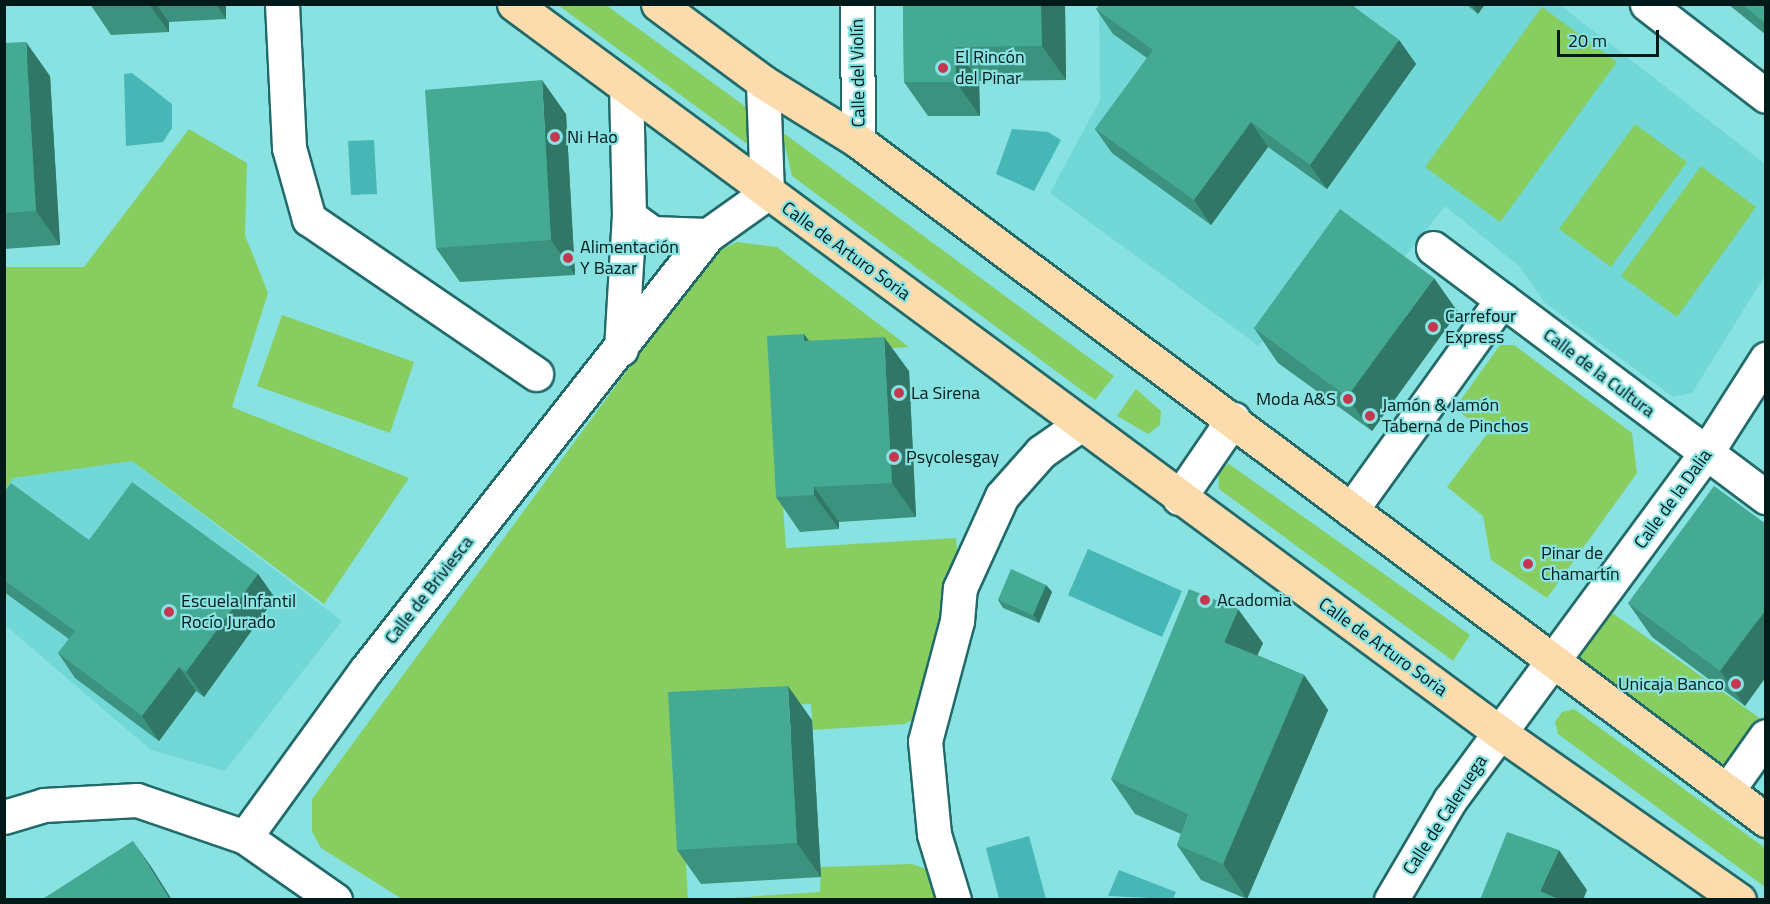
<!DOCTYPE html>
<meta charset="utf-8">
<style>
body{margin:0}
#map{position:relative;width:1770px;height:904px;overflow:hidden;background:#88e2e2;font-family:"Titillium Web",sans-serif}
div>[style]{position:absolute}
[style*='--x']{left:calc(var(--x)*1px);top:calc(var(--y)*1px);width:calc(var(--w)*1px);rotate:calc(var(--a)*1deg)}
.built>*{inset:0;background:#71d7d7}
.green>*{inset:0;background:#88cd60}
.water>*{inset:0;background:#46b6b7}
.roads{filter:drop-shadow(2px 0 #226a6a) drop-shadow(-2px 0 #226a6a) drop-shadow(0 2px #226a6a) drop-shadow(0 -2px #226a6a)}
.street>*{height:33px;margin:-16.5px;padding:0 16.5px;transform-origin:16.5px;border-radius:16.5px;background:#fff}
.primary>*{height:33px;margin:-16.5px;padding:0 16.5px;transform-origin:16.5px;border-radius:16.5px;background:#fcdbac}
.wall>*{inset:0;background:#3b927e}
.shaded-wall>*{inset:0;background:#307767}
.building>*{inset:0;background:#45aa93}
.dots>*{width:16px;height:16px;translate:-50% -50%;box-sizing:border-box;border:3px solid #88e2e2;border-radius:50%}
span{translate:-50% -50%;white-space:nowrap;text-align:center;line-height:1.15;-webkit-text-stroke:4.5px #88e2e2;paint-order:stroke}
.poi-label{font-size:18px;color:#001919}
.left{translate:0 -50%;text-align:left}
.right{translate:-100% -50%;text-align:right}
.street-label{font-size:18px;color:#001919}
.frame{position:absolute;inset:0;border:6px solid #001919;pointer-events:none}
.scale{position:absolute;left:1557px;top:30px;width:102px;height:27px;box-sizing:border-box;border:3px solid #001919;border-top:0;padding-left:8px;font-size:18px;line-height:21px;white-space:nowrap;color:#001919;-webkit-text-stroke:4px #88e2e2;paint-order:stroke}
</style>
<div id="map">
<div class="built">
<i style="clip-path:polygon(1099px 5px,1560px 5px,1765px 164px,1765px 275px,1692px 393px,1673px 397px,1545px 303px,1519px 266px,1445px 206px,1404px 258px,1351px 218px,1259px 346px,1050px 193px,1100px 100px)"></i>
<i style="clip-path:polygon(132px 461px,342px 621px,225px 771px,151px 750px,5px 625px,4px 490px,13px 478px)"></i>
</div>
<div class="green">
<i style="clip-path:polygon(558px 5px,606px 5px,746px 107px,750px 146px)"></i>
<i style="clip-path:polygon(1542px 7px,1617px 62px,1500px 222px,1425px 167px)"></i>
<i style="clip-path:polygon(1635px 124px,1687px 162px,1611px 267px,1559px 229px)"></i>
<i style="clip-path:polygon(189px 129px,247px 163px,245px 235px,268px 293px,232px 407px,409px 478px,324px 604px,132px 461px,13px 478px,5px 490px,5px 267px,84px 267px)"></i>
<i style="clip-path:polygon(782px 132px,1114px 376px,1095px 400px,792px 176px)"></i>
<i style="clip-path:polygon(1701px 166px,1756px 207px,1677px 317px,1621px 276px)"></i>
<i style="clip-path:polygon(737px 242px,777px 247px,909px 347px,772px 356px,786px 548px,956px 538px,957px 552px,915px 718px,905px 724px,813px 730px,811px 704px,677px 711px,688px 899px,402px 899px,321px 848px,312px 832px,312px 799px,684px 293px,716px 252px)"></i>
<i style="clip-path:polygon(282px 315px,414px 362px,390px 433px,257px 386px)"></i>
<i style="clip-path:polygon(1500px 345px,1514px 345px,1632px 433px,1637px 473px,1547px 598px,1491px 560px,1483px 516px,1447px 487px,1487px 434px,1455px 408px)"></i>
<i style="clip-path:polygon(1136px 389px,1161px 411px,1160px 425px,1148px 434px,1117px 416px)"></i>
<i style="clip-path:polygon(1229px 464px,1470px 635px,1453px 661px,1219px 489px,1218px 470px)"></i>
<i style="clip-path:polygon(1607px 609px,1761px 719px,1726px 771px,1570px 659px)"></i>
<i style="clip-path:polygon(1574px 709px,1765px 848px,1765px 887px,1558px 734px,1555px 722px,1562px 712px)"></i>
<i style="clip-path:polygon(912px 864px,926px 869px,937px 899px,700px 900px,820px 892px,821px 867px)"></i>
</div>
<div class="water">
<i style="clip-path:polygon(132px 73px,172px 104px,172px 128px,163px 142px,126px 146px,124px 74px)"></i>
<i style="clip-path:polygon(1012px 129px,1048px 132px,1061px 140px,1034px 191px,996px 174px)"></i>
<i style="clip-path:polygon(374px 140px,377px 194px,351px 195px,348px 141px)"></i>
<i style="clip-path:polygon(1088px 549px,1182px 591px,1162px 637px,1068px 595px)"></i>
<i style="clip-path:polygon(1029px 836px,1046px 899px,999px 899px,986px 848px)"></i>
<i style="clip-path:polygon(1119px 870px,1176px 892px,1173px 899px,1108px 896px)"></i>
</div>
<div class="roads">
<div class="street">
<i style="--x:282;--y:4;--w:144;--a:87.2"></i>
<i style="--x:289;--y:148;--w:74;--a:74.3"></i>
<i style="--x:309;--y:219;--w:275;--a:34.3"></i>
<i style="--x:857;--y:4;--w:137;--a:89.6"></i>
<i style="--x:1647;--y:4;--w:150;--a:37.7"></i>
<i style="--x:629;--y:216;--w:29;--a:36"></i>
<i style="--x:652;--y:233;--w:56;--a:2"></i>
<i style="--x:1433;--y:248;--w:416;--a:36.8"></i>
<i style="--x:621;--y:349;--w:133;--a:-86.6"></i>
<i style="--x:629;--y:216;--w:129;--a:-91.3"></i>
<i style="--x:1179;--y:498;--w:96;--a:-55.6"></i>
<i style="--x:1351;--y:510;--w:259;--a:-54.3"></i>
<i style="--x:1727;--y:791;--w:67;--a:-54.7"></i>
<i style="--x:4;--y:817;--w:42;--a:-16.7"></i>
<i style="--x:44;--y:805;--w:93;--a:-3.1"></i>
<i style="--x:137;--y:800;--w:114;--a:18.9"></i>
<i style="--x:245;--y:837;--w:110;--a:35"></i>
<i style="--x:245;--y:837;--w:206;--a:-54.1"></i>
<i style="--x:366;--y:670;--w:553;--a:-51.83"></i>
<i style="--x:708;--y:235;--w:72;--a:-35.4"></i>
<i style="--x:767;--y:193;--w:111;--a:-92.1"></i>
<i style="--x:954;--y:900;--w:69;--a:-106.9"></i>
<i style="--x:934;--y:834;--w:93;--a:-95.5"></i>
<i style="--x:925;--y:741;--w:124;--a:-75.1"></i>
<i style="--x:957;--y:621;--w:33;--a:-85"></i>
<i style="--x:960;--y:588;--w:101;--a:-65.5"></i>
<i style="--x:1002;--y:496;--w:59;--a:-48.4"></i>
<i style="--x:1041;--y:452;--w:49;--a:-35"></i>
<i style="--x:1391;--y:900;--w:116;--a:-59.5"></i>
<i style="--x:1450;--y:800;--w:431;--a:-53.6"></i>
<i style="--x:1706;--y:453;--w:112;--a:-57.4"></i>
</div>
<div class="primary">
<i style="--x:514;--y:4;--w:1225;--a:36.47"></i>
<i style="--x:1499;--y:732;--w:293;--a:35"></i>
<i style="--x:658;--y:4;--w:131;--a:36.6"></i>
<i style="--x:763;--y:82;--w:112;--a:31.8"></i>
<i style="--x:858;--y:141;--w:1134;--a:36.79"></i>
</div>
</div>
<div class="wall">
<i style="clip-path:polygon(90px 4px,226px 4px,226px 19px,169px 22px,169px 32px,111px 35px)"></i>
<i style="clip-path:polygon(903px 4px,1065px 4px,1066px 80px,979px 81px,980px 116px,928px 116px,904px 82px)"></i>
<i style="clip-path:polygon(1356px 4px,1354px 7px,1399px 40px,1416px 64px,1327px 189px,1268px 147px,1211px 225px,1112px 153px,1095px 129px,1147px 58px,1113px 34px,1096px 9px)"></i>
<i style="clip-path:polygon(1466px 4px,1485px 4px,1478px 14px)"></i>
<i style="clip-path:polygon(1728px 4px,1766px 4px,1766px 35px)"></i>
<i style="clip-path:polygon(4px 43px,50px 76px,60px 245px,4px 249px)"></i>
<i style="clip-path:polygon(566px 114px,575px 275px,460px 282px,436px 248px)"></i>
<i style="clip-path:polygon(1458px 312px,1372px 431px,1278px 363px,1254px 328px)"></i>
<i style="clip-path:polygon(804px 334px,809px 341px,909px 371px,916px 517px,839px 522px,839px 529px,800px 532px,776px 497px)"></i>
<i style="clip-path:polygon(4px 492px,89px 540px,258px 574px,275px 598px,204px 697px,196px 691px,159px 741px,75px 678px,58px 653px,69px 639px,4px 592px)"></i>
<i style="clip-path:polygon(1766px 524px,1745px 706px,1652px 637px,1628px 603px)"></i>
<i style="clip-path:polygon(1046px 585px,1052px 592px,1039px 623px,1003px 608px,998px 600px)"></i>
<i style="clip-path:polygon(1263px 643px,1257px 655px,1304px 675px,1328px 710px,1247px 899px,1201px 880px,1177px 845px,1181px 834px,1135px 814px,1111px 779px)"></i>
<i style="clip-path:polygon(812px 720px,821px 877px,701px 884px,677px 850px)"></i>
</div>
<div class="shaded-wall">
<i style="clip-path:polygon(149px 4px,156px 4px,169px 22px,169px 32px)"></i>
<i style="clip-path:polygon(216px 4px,226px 4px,226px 19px)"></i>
<i style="clip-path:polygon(1041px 4px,1065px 4px,1066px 80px,1042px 46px)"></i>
<i style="clip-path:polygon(1471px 4px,1485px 4px,1478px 14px)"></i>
<i style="clip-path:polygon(1399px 40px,1416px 64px,1327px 189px,1310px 165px)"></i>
<i style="clip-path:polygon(26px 42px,50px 76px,60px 245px,36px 211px)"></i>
<i style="clip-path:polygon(955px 47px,979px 81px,980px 116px,956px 82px)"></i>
<i style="clip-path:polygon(542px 80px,566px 114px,575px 275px,551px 240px)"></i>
<i style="clip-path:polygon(1251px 122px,1268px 147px,1211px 225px,1194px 200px)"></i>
<i style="clip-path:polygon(1434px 278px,1458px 312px,1372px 431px,1347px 397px)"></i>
<i style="clip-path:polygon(804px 334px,828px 368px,804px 341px)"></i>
<i style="clip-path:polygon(884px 337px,909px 371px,916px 517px,892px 483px)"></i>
<i style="clip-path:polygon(814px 487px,839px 522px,839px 529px,814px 495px)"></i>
<i style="clip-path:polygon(258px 574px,275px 598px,204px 697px,186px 672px)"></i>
<i style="clip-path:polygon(1046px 585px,1052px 592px,1039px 623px,1033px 615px)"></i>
<i style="clip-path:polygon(1238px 609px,1263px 643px,1248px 676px,1224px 642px)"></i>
<i style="clip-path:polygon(1766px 609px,1766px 677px,1745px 706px,1720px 671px)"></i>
<i style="clip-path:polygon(179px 667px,196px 691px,159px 741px,142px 716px)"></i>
<i style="clip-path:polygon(1304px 675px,1328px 710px,1247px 899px,1223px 864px)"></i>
<i style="clip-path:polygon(788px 686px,812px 720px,821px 877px,797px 843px)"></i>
<i style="clip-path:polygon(133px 841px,152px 868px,172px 900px,170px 900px)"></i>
<i style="clip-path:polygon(1559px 850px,1587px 890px,1583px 900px,1546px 900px,1540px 891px)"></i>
</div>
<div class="building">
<i style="clip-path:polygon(903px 4px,1041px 4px,1042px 46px,955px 47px,956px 82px,904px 82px)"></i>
<i style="clip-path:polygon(1100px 4px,1350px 4px,1399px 40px,1310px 165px,1251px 122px,1194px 200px,1095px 129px,1153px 50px,1096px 9px)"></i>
<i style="clip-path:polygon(1742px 4px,1766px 4px,1766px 24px)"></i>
<i style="clip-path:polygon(26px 42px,36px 211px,4px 213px,4px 43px)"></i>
<i style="clip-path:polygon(542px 80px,551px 240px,436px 248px,425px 90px)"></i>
<i style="clip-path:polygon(1340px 209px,1434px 278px,1347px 397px,1254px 328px)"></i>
<i style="clip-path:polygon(804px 334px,804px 341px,884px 337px,892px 483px,814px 487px,814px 495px,776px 497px,767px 336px)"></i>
<i style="clip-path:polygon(132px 482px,258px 574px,186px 672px,179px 667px,142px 716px,58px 653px,75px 631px,4px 580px,4px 492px,11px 483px,89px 540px)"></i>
<i style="clip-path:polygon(1714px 486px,1766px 524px,1766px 609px,1720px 671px,1628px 603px)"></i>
<i style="clip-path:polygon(1011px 569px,1046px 585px,1033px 615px,998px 600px)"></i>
<i style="clip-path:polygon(1189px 589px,1238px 609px,1224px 642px,1304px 675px,1223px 864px,1177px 845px,1188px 814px,1111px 779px)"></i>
<i style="clip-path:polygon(788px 686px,797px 843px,677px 850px,668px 692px)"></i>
<i style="clip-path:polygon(1507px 832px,1559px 850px,1540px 891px,1561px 900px,1480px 900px)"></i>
<i style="clip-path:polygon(133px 841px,170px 900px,41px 900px)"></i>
</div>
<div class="dots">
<i style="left:943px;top:68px;background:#c73650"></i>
<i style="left:555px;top:137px;background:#c73650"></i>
<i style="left:568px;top:258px;background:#c73650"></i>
<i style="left:1433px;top:327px;background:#c73650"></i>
<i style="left:899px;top:393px;background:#c73650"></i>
<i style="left:1348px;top:399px;background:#c73650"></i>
<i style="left:1370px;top:416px;background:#c73650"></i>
<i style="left:894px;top:457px;background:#c73650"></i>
<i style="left:1528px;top:564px;background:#c73650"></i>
<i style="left:1205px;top:600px;background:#c73650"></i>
<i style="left:169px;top:612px;background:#c73650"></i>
<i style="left:1736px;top:684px;background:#c73650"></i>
</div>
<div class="poi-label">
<span class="left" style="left:955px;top:68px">El Rincón<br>del Pinar</span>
<span class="left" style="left:567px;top:137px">Ni Hao</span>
<span class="left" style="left:580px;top:258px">Alimentación<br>Y Bazar</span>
<span class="left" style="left:1445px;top:327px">Carrefour<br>Express</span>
<span class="left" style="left:911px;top:393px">La Sirena</span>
<span class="right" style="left:1336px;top:399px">Moda A&amp;S</span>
<span class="left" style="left:1382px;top:416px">Jamón &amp; Jamón<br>Taberna de Pinchos</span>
<span class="left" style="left:906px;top:457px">Psycolesgay</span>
<span class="left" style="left:1541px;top:564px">Pinar de<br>Chamartín</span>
<span class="left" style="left:1217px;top:600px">Acadomia</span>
<span class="left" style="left:181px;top:612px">Escuela Infantil<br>Rocío Jurado</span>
<span class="right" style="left:1724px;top:684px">Unicaja Banco</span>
</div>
<div class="street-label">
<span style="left:858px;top:73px;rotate:-91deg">Calle del Violín</span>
<span style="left:846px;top:251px;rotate:36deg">Calle de Arturo Soria</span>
<span style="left:1599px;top:373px;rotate:37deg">Calle de la Cultura</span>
<span style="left:1673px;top:499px;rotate:-54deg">Calle de la Dalia</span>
<span style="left:429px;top:590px;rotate:-52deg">Calle de Briviesca</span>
<span style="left:1383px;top:647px;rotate:36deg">Calle de Arturo Soria</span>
<span style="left:1445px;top:815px;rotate:-57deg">Calle de Caleruega</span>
</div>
<div class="frame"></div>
<div class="scale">20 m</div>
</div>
